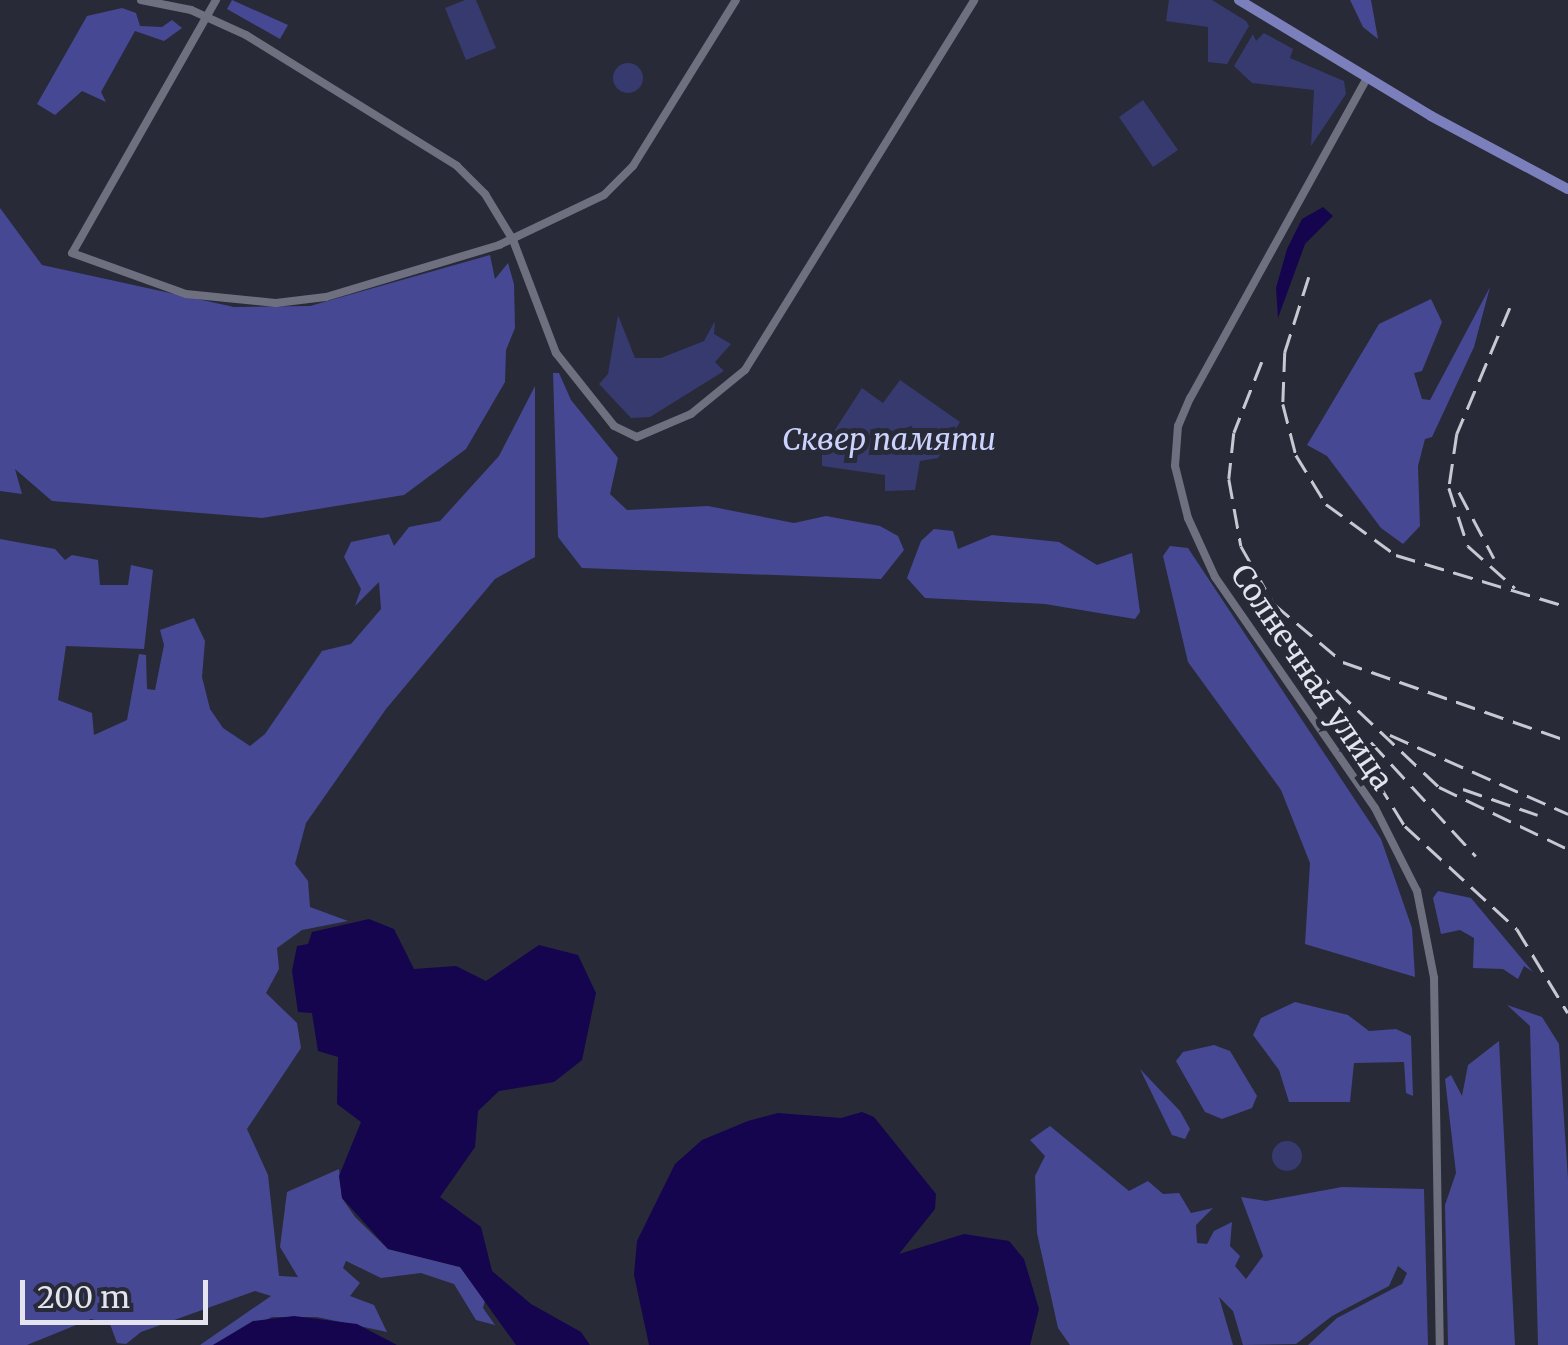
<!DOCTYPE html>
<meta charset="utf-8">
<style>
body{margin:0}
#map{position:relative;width:1568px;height:1345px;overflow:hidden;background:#282a37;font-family:Merriweather,serif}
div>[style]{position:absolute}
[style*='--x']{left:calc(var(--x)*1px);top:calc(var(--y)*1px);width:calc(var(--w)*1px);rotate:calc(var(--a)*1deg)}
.green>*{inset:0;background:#373a6e}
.round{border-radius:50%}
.forest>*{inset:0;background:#464894}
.water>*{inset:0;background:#14054e}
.minor>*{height:8px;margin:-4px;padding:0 4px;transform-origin:4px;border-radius:4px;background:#6e707f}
.major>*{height:10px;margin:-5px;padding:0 5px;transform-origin:5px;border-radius:5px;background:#7b7fbc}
.rail>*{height:2.5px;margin-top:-1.25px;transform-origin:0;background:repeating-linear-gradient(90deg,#c7c8d1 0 20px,transparent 0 30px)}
span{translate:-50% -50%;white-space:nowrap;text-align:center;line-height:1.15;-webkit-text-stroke:10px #282a37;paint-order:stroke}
.park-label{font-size:30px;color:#cdd3ff;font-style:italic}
.street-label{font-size:30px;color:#e3e4ed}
.scale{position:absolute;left:20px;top:1280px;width:188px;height:45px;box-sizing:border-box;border:5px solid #e3e4ed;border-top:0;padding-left:12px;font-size:30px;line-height:35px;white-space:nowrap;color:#e3e4ed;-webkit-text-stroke:8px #282a37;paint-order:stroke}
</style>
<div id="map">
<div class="green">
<i style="clip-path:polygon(465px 0,476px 0,496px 48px,466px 60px,445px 8px)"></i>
<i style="clip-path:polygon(1169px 0,1212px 0,1246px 21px,1249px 26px,1227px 64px,1208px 62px,1208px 27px,1166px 21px)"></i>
<i style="clip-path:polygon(1264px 33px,1293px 49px,1290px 58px,1344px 81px,1346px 94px,1311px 146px,1314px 90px,1252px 83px,1234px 66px,1253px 34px,1256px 41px)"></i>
<i class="round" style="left:613px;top:63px;width:30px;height:30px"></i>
<i style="clip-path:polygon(1143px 100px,1178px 150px,1153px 167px,1119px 117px)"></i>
<i style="clip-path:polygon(618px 315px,635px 358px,661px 358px,704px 341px,715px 321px,714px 334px,731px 344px,715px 362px,724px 371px,650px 417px,631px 418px,599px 384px,608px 374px)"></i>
<i style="clip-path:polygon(900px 380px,960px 422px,938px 458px,920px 461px,915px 490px,885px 491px,885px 475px,822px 466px,822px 450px,862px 388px,883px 403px)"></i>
<i class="round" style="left:1272px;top:1141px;width:30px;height:30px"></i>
</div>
<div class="forest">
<i style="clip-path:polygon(232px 0,288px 25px,280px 39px,227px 9px)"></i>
<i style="clip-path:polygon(1350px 0,1371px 0,1378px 39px,1363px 27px)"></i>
<i style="clip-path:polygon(122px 8px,136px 13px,140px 26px,162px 27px,172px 20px,182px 28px,164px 41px,135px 31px,101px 92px,106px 102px,82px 91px,55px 115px,37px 104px,87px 16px)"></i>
<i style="clip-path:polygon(0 208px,42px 265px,234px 307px,310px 306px,490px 255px,495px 279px,508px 263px,514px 284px,515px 328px,506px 350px,505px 382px,466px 449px,404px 495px,262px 518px,52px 501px,15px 469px,22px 494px,0 491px)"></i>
<i style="clip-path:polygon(1490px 287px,1474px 347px,1432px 437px,1425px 439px,1418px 466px,1420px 526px,1403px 544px,1381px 528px,1327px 456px,1307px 445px,1379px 324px,1431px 299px,1442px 322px,1422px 371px,1414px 373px,1422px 399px,1430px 400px)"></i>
<i style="clip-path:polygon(553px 373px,559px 373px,571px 400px,618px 458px,610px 494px,627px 510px,708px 506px,794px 523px,826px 516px,880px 526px,898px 536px,904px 550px,881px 579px,582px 568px,558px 537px)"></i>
<i style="clip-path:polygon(535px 386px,535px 557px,495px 579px,386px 709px,306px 823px,295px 864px,308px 881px,310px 907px,348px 921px,302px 930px,277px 948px,279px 969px,266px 993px,297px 1023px,301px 1048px,247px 1129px,268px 1175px,279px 1276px,298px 1277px,280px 1247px,287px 1192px,339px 1169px,342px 1198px,355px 1217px,388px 1249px,460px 1267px,486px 1296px,483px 1308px,495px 1325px,476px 1320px,454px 1284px,421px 1273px,381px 1278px,346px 1261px,343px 1268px,360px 1283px,350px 1296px,374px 1305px,387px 1332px,317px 1317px,272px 1317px,213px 1345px,200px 1345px,271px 1296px,255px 1291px,141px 1332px,126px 1344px,117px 1343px,110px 1324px,91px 1319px,27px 1345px,0 1345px,0 539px,55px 549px,65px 560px,72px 555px,98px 560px,100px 585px,128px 585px,131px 565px,153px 570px,144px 649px,66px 646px,58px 700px,92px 713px,94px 735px,127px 720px,139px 654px,146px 655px,147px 689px,155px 690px,164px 645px,160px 630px,194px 618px,205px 641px,202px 677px,210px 709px,223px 728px,250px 746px,265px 734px,322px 651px,351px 644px,381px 609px,379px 582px,355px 606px,361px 589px,344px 557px,351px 542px,389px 534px,394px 546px,409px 527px,440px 521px,499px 456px)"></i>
<i style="clip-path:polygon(934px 529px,953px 531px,958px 549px,992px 535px,1059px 542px,1097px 565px,1132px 553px,1140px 612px,1135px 619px,1045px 604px,925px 598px,907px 578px,921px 541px)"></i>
<i style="clip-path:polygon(1170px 546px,1188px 548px,1381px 839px,1412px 928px,1415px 977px,1305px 944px,1310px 863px,1281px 790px,1188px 662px,1163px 556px)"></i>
<i style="clip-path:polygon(1438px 891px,1471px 898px,1533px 972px,1524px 966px,1518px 979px,1503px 969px,1473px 968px,1474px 938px,1460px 930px,1441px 934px,1433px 898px)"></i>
<i style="clip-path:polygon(1295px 1002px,1348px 1015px,1369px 1031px,1396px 1029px,1411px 1036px,1413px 1096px,1406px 1093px,1404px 1062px,1354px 1063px,1350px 1102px,1289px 1102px,1279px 1070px,1253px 1035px,1261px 1018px)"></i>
<i style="clip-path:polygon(1507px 1005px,1542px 1017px,1559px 1044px,1568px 1179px,1568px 1345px,1538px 1345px,1530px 1026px)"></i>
<i style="clip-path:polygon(1499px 1041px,1515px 1345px,1448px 1345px,1445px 1205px,1456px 1173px,1445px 1079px,1451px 1075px,1462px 1096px,1468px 1065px)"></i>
<i style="clip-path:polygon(1214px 1045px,1230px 1051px,1257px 1096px,1252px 1108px,1222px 1119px,1205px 1112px,1176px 1061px,1183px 1052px)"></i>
<i style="clip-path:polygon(1140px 1069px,1180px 1111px,1190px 1129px,1185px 1139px,1172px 1135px)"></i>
<i style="clip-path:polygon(1050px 1126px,1129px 1191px,1148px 1181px,1163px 1194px,1179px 1193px,1191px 1213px,1213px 1208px,1196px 1225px,1197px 1243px,1207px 1244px,1214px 1231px,1232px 1222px,1230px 1246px,1240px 1256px,1235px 1266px,1246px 1279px,1263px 1256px,1241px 1197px,1266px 1201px,1342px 1187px,1424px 1189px,1428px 1345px,1308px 1345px,1337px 1318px,1402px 1284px,1407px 1273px,1398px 1266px,1389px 1286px,1332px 1316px,1296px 1344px,1243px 1345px,1233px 1311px,1219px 1297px,1233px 1345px,1070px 1345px,1058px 1328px,1037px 1233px,1035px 1176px,1045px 1156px,1030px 1140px)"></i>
</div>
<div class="water">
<i style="clip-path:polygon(1323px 207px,1333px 216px,1305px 244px,1278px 318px,1276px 288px,1287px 249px,1302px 219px)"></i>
<i style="clip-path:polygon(369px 919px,394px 929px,414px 969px,456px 966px,486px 981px,539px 945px,578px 955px,596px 993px,582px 1060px,554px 1082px,499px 1091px,478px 1111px,475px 1147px,440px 1197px,481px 1227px,492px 1271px,531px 1304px,581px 1332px,590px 1345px,516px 1345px,460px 1267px,388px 1249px,342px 1198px,339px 1176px,361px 1122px,337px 1104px,338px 1057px,318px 1051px,312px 1013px,298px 1012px,292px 971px,297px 946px,308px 944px,312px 932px)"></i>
<i style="clip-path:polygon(862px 1112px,874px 1117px,936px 1194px,935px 1209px,899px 1254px,964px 1234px,1009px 1241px,1024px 1259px,1039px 1309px,1030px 1345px,649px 1345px,634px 1275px,637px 1241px,675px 1164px,702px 1140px,748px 1121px,778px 1113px,841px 1118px)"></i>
<i style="clip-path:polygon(294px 1316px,357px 1324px,397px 1345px,213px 1345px,253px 1321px)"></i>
</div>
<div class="minor">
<i style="--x:141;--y:0;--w:51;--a:11.3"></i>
<i style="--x:191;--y:10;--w:60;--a:24.4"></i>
<i style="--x:246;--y:35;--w:248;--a:31.8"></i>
<i style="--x:457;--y:166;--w:40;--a:45"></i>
<i style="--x:485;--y:194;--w:54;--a:58.7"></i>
<i style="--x:513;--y:240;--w:121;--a:69.2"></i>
<i style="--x:556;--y:353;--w:93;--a:51.5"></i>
<i style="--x:614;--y:426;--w:25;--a:26"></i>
<i style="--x:637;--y:437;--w:59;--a:-23.1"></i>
<i style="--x:691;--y:414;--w:70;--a:-39.2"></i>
<i style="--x:745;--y:370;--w:435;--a:-58.2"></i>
<i style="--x:216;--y:0;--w:291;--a:119.6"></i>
<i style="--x:72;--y:253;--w:121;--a:19.8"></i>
<i style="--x:186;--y:294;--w:90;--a:5.7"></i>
<i style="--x:276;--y:303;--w:50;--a:-6.8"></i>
<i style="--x:326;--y:297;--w:181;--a:-16.7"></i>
<i style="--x:499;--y:245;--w:116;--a:-25.5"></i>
<i style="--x:604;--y:195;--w:41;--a:-45"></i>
<i style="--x:633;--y:166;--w:195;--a:-58.2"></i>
<i style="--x:1367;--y:78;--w:366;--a:118.9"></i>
<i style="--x:1190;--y:398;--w:30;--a:113"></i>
<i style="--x:1178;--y:426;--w:40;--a:94.3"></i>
<i style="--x:1175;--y:466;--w:54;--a:76"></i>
<i style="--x:1188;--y:518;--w:65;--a:65.4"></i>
<i style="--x:1215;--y:577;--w:281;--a:55.3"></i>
<i style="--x:1375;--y:808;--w:93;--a:63.2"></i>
<i style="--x:1417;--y:891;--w:89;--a:78.9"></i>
<i style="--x:1434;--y:978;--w:367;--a:89.1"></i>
</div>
<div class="major">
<i style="--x:1239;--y:0;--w:224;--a:31.1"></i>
<i style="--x:1431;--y:116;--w:155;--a:28.1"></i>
</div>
<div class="rail">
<i style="--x:1309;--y:277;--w:79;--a:107.7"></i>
<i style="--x:1285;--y:352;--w:52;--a:92.2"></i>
<i style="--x:1283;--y:404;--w:53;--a:75.7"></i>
<i style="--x:1296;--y:455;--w:57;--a:58.5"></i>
<i style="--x:1326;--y:504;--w:87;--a:36.1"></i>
<i style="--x:1396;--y:555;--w:180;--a:16.8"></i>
<i style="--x:1510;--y:308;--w:137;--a:112.8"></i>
<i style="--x:1457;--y:434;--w:55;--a:98.4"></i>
<i style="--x:1449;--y:488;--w:61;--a:71.9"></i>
<i style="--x:1468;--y:546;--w:63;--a:41.8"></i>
<i style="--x:1262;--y:362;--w:76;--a:111.5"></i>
<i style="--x:1234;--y:433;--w:46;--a:96.2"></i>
<i style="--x:1229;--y:479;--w:68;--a:79.8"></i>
<i style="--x:1241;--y:546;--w:67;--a:60.4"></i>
<i style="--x:1274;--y:604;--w:90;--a:40"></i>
<i style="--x:1343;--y:662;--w:238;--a:19.3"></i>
<i style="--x:1459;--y:492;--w:75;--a:62.1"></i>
<i style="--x:1271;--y:628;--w:231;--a:43.4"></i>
<i style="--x:1439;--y:787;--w:143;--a:25.7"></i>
<i style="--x:1346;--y:731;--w:112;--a:58.2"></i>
<i style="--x:1405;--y:826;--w:152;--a:42.6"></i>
<i style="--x:1517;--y:929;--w:98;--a:58.7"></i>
<i style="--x:1390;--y:735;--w:195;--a:23.9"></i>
<i style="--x:1371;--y:742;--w:155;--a:47.4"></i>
<i style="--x:1463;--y:789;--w:79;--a:19.1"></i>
</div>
<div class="park-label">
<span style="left:889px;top:439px">Сквер памяти</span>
</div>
<div class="street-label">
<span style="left:1312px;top:677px;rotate:56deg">Солнечная улица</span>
</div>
<div class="scale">200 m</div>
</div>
